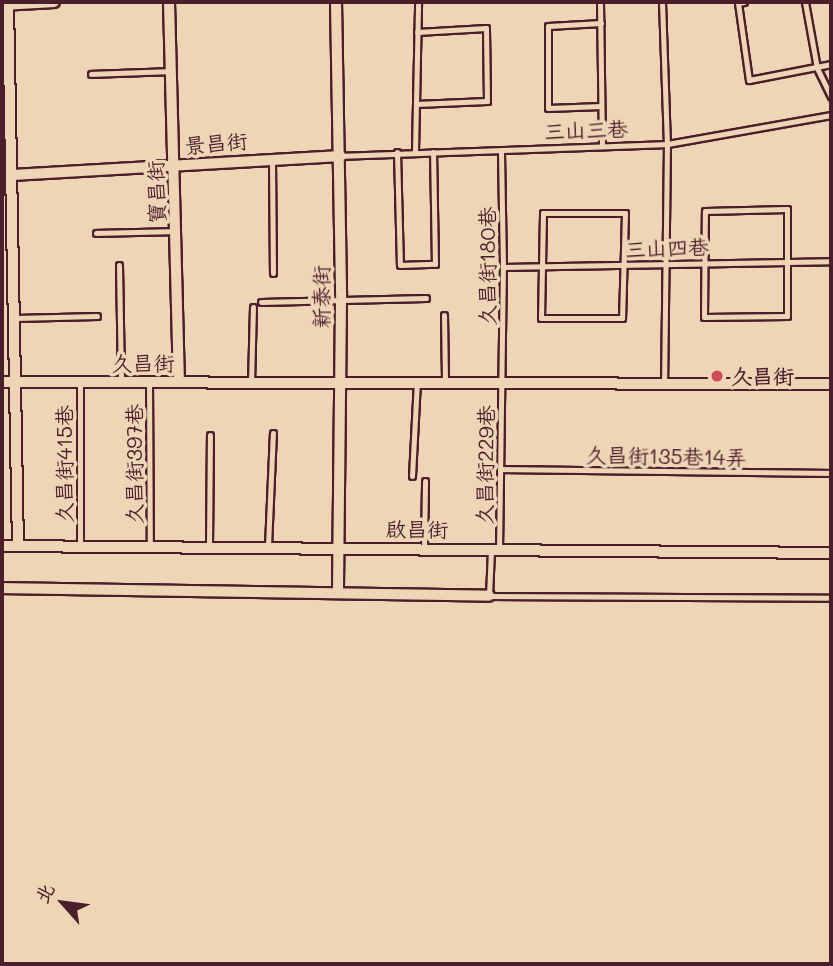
<!DOCTYPE html>
<meta charset="utf-8">
<style>
body{margin:0}
#map{position:relative;width:833px;height:966px;overflow:hidden;background:#eed5b6;font-family:Mali,"LXGW WenKai TC",sans-serif}
div>[style]{position:absolute}
[style*='--x']{left:calc(var(--x)*1px);top:calc(var(--y)*1px);width:calc(var(--w)*1px);rotate:calc(var(--a)*1deg)}
.roads{filter:drop-shadow(2px 0 #4a1f2b) drop-shadow(-2px 0 #4a1f2b) drop-shadow(0 2px #4a1f2b) drop-shadow(0 -2px #4a1f2b)}
.lane>*{height:5px;margin:-2.5px;padding:0 2.5px;transform-origin:2.5px;border-radius:2.5px;background:#eed5b6}
.street>*{height:10px;margin:-5px;padding:0 5px;transform-origin:5px;border-radius:5px;background:#eed5b6}
.dots>*{width:19px;height:19px;translate:-50% -50%;box-sizing:border-box;border:4px solid #eed5b6;border-radius:50%}
span{translate:-50% -50%;white-space:nowrap;text-align:center;line-height:1.15;-webkit-text-stroke:7px #eed5b6;paint-order:stroke}
.street-label{font-size:21px;color:#4a1f2b}
.poi-label{font-size:21px;color:#4a1f2b;font-weight:700}
.left{translate:0 -50%;text-align:left}
.frame{position:absolute;inset:0;border:4px solid #4a1f2b;pointer-events:none}
.north{position:absolute;left:28px;top:868px;width:70px;height:70px;-webkit-text-stroke:5px #eed5b6;paint-order:stroke;rotate:298deg;font-size:19px;font-weight:700;line-height:28px;text-align:center;color:#4a1f2b}
.north::after{content:'';display:block;margin:auto;width:24px;height:32px;background:#4a1f2b;clip-path:polygon(50% 0,100% 100%,50% 72%,0 100%)}
</style>
<div id="map">
<div class="roads">
<div class="lane">
<i style="--x:600;--y:2;--w:143;--a:89.2"></i>
<i style="--x:662;--y:2;--w:142;--a:88"></i>
<i style="--x:667;--y:144;--w:240;--a:90.7"></i>
<i style="--x:744;--y:2;--w:6;--a:171"></i>
<i style="--x:738;--y:3;--w:78;--a:81.9"></i>
<i style="--x:749;--y:80;--w:84;--a:-11"></i>
<i style="--x:805;--y:2;--w:67;--a:79.7"></i>
<i style="--x:817;--y:68;--w:32;--a:64"></i>
<i style="--x:601;--y:23;--w:53;--a:176.8"></i>
<i style="--x:548;--y:26;--w:82;--a:90"></i>
<i style="--x:548;--y:108;--w:53;--a:-2.2"></i>
<i style="--x:91;--y:74;--w:80;--a:-2.1"></i>
<i style="--x:416;--y:104;--w:71;--a:-2.4"></i>
<i style="--x:487;--y:101;--w:73;--a:-90.8"></i>
<i style="--x:486;--y:28;--w:69;--a:176.7"></i>
<i style="--x:415;--y:151;--w:149;--a:-88.8"></i>
<i style="--x:397;--y:152;--w:113;--a:88.5"></i>
<i style="--x:400;--y:265;--w:35;--a:-2"></i>
<i style="--x:435;--y:264;--w:112;--a:-91"></i>
<i style="--x:340;--y:156;--w:327;--a:-2.1"></i>
<i style="--x:667;--y:144;--w:167;--a:-10"></i>
<i style="--x:272;--y:161;--w:112;--a:89.5"></i>
<i style="--x:787;--y:209;--w:107;--a:90"></i>
<i style="--x:787;--y:316;--w:83;--a:179.3"></i>
<i style="--x:704;--y:317;--w:106;--a:-89.5"></i>
<i style="--x:705;--y:211;--w:82;--a:-1.4"></i>
<i style="--x:543;--y:213;--w:82;--a:0"></i>
<i style="--x:625;--y:213;--w:105;--a:91.6"></i>
<i style="--x:622;--y:318;--w:81;--a:180"></i>
<i style="--x:541;--y:318;--w:105;--a:-88.9"></i>
<i style="--x:96;--y:233;--w:81;--a:-1.4"></i>
<i style="--x:119;--y:265;--w:117;--a:89"></i>
<i style="--x:503;--y:267;--w:328;--a:-1"></i>
<i style="--x:261;--y:302;--w:165;--a:-1.4"></i>
<i style="--x:444;--y:315;--w:66;--a:89.1"></i>
<i style="--x:15;--y:318;--w:82;--a:-1.4"></i>
<i style="--x:149;--y:382;--w:164;--a:89.7"></i>
<i style="--x:251;--y:383;--w:76;--a:-88.5"></i>
<i style="--x:500;--y:469;--w:331;--a:0.7"></i>
<i style="--x:412;--y:476;--w:94;--a:-87"></i>
<i style="--x:80;--y:545;--w:163;--a:-90"></i>
<i style="--x:209;--y:546;--w:111;--a:-89.5"></i>
<i style="--x:268;--y:546;--w:113;--a:-87.5"></i>
<i style="--x:424;--y:548;--w:67;--a:-89.1"></i>
<i style="--x:491;--y:550;--w:46;--a:92.5"></i>
<i style="--x:489;--y:596;--w:342;--a:0.3"></i>
<i style="--x:499;--y:550;--w:283;--a:-89.2"></i>
<i style="--x:503;--y:267;--w:117;--a:-91"></i>
</div>
<div class="street">
<i style="--x:8;--y:2;--w:544;--a:88.95"></i>
<i style="--x:169;--y:2;--w:380;--a:88.5"></i>
<i style="--x:336;--y:2;--w:299;--a:89"></i>
<i style="--x:341;--y:301;--w:291;--a:90.6"></i>
<i style="--x:2;--y:5;--w:52;--a:-3.3"></i>
<i style="--x:13;--y:175;--w:328;--a:-3.3"></i>
<i style="--x:2;--y:382;--w:829;--a:0.14"></i>
<i style="--x:2;--y:546;--w:829;--a:0.48"></i>
<i style="--x:2;--y:588;--w:487;--a:0.9"></i>
</div>
</div>
<div class="dots">
<i style="left:717px;top:376px;background:#d1495b"></i>
</div>
<div class="street-label">
<span style="left:586px;top:130px;rotate:-2deg">三山三巷</span>
<span style="left:216px;top:143px;rotate:-5deg">景昌街</span>
<span style="left:156px;top:192px;rotate:-92deg">寶昌街</span>
<span style="left:667px;top:248px;rotate:-2deg">三山四巷</span>
<span style="left:487px;top:266px;rotate:-90deg">久昌街180巷</span>
<span style="left:321px;top:297px;rotate:-90deg">新泰街</span>
<span style="left:143px;top:363px">久昌街</span>
<span style="left:666px;top:456px;rotate:1deg">久昌街135巷14弄</span>
<span style="left:64px;top:464px;rotate:-90deg">久昌街415巷</span>
<span style="left:134px;top:464px;rotate:-90deg">久昌街397巷</span>
<span style="left:485px;top:465px;rotate:-89deg">久昌街229巷</span>
<span style="left:417px;top:529px;rotate:1deg">啟昌街</span>
</div>
<div class="poi-label">
<span class="left" style="left:731px;top:376px">久昌街</span>
</div>
<div class="frame"></div>
<div class="north">北</div>
</div>
